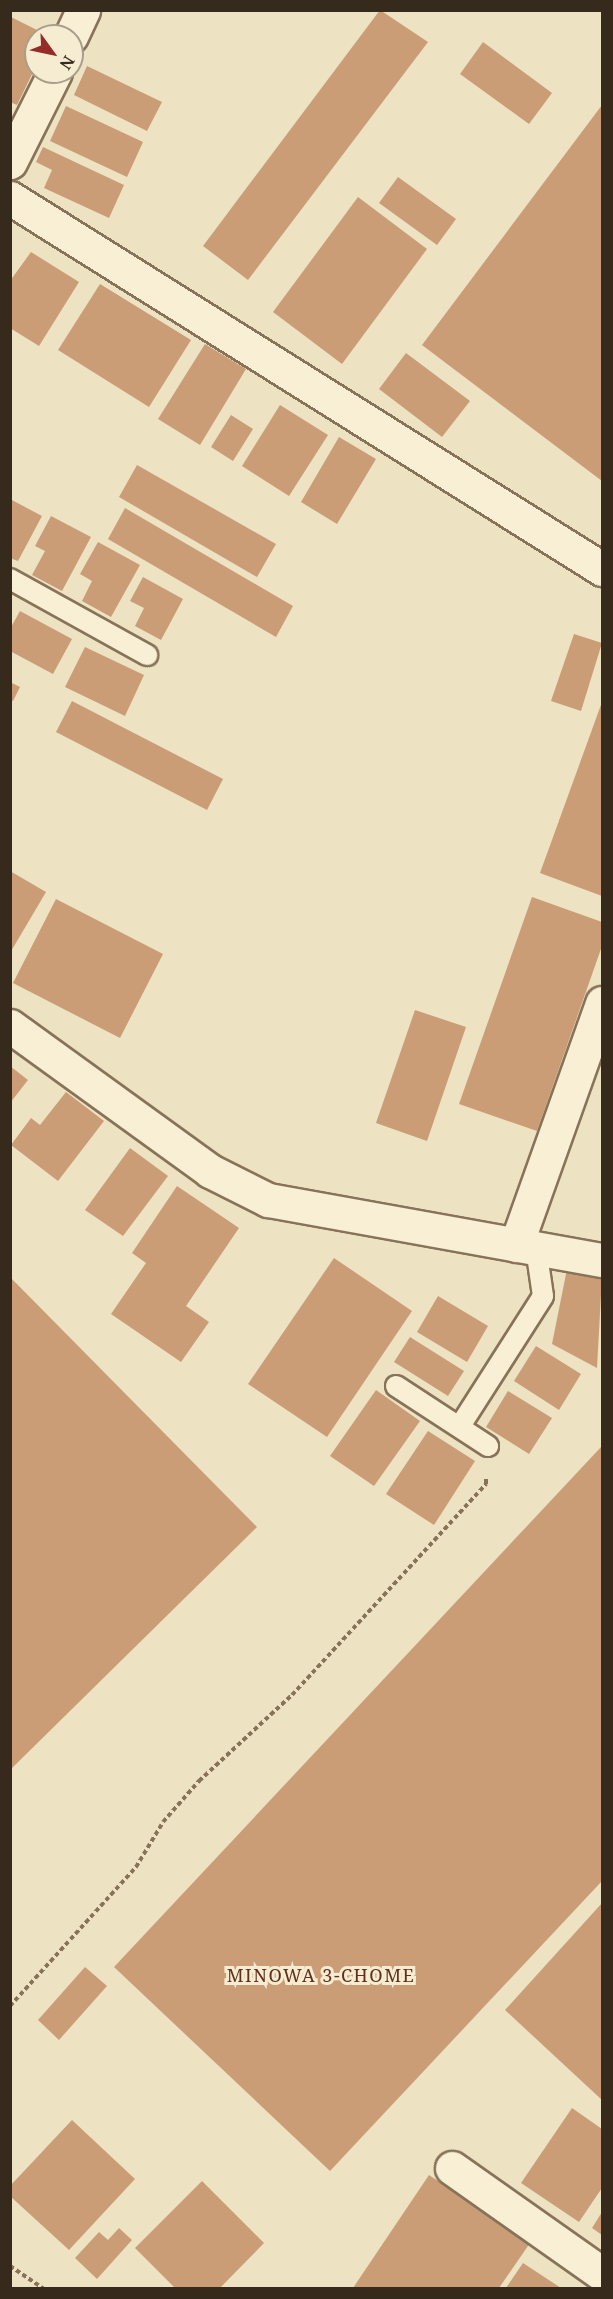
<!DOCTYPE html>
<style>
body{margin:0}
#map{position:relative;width:613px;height:2299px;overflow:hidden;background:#ede2c1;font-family:"Noto Serif",serif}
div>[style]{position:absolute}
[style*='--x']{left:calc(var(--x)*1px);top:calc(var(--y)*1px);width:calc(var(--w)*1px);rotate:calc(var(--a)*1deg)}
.building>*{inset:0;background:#cb9d77}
.path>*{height:4px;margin-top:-2px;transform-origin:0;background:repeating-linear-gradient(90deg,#877359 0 4.5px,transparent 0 7.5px)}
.roads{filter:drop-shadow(2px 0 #877359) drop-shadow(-2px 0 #877359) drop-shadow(0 2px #877359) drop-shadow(0 -2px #877359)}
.lane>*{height:20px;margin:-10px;padding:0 10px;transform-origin:10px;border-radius:10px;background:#f8efd4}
.street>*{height:33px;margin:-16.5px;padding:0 16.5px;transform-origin:16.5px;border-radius:16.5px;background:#f8efd4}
span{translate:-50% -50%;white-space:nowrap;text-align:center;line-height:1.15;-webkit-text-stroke:6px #f5ecd1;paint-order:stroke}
.neighbourhood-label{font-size:18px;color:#632e1d;letter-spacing:1.5px}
.frame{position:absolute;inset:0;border:12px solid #362a1d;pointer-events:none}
.north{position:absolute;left:24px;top:24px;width:60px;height:60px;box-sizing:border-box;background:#f5ecd1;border:2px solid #a99e89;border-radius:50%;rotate:123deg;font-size:16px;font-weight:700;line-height:24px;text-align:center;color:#362a1d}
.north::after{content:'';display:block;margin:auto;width:21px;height:27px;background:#952c2a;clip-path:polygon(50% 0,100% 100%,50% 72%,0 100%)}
</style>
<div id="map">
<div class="building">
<i style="clip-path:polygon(380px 10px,428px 42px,248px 280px,203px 246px)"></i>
<i style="clip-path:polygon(11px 17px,49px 36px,36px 36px,36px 66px,17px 105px,10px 102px)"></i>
<i style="clip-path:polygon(483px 42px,552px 93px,529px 124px,460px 74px)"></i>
<i style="clip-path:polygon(87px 66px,162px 102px,147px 131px,74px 95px)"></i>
<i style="clip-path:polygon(602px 105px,602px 481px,422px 345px)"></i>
<i style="clip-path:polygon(66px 106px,143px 142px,127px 177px,50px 141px)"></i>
<i style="clip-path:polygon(43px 147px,124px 185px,109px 218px,44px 188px,52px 170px,36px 162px)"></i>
<i style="clip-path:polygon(398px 177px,456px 219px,437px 245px,379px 203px)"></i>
<i style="clip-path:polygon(358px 197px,427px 249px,342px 364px,273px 312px)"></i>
<i style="clip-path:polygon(31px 252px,79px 282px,39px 346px,10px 328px,10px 281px)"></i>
<i style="clip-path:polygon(100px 284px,191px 340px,149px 407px,58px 350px)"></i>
<i style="clip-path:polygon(205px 344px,246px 369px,200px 445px,158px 419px)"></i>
<i style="clip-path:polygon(406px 353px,470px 401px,442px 437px,379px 389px)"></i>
<i style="clip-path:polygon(280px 405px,328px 435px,289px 496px,242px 466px)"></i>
<i style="clip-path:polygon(231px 415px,253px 429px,233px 461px,211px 447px)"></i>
<i style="clip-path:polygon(339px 437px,376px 459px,337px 524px,301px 502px)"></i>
<i style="clip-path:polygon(137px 465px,276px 544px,257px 577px,119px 497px)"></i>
<i style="clip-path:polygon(10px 499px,42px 516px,18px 561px,10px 558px)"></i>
<i style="clip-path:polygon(125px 508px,293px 606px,276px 637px,108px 539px)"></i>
<i style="clip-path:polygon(51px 516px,91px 537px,62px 591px,32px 575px,45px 551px,35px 546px)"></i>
<i style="clip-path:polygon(98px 542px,140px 565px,111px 617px,82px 601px,92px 581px,80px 574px)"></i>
<i style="clip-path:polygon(143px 577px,183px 599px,161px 640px,135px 626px,144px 608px,130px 601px)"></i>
<i style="clip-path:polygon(20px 611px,72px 639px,53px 674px,10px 651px,10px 629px)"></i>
<i style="clip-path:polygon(574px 634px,602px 643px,581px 711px,551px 701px)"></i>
<i style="clip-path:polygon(85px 647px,144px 675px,125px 716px,65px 687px)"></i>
<i style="clip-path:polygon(10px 682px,20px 687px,13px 701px,10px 700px)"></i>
<i style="clip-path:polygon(72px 701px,223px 779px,207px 810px,56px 732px)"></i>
<i style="clip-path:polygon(602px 702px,602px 896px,540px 873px)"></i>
<i style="clip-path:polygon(10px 871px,46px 892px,10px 953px)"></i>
<i style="clip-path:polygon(532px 897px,602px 922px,602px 946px,537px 1131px,459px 1104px)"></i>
<i style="clip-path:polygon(56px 899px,163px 954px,120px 1038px,13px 983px)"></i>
<i style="clip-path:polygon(415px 1010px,466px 1027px,427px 1141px,376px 1123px)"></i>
<i style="clip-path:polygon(10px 1066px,28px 1080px,10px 1103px)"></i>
<i style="clip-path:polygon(66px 1092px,104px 1121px,58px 1181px,11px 1145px,31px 1118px,40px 1125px)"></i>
<i style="clip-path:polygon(130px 1148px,168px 1176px,123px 1236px,85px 1210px)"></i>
<i style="clip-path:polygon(177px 1186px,239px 1228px,186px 1306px,209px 1322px,181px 1362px,111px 1314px,146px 1263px,132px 1253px)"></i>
<i style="clip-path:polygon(334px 1258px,412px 1311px,327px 1437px,248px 1384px)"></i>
<i style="clip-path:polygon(567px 1269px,602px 1276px,597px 1368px,552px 1344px)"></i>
<i style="clip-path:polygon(10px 1277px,257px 1527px,10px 1770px)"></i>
<i style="clip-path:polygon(438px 1296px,488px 1326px,467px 1362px,417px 1332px)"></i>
<i style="clip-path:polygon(410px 1337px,464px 1371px,448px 1396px,394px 1362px)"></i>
<i style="clip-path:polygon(536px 1346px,581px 1374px,559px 1410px,514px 1381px)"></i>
<i style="clip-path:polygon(376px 1390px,420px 1421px,374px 1486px,330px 1456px)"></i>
<i style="clip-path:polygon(508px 1391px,552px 1418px,529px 1454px,486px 1427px)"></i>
<i style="clip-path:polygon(428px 1431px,475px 1461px,434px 1525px,386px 1494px)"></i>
<i style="clip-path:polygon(602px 1446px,602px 1881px,330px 2171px,114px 1967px)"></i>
<i style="clip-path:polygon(602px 1903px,602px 2100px,505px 2010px)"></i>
<i style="clip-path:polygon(85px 1967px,107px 1986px,59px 2040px,38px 2020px)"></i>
<i style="clip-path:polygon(572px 2108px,602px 2129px,602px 2188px,579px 2222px,521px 2183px)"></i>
<i style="clip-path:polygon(72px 2120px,135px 2179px,69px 2250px,10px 2196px,10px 2186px)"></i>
<i style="clip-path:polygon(429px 2175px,530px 2243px,499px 2288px,353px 2288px)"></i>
<i style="clip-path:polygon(202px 2181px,264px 2243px,220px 2288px,175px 2288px,135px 2248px)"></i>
<i style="clip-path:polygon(602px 2212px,602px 2235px,592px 2228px)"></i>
<i style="clip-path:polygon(119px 2228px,132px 2240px,97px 2279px,75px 2258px,99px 2232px,108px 2240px)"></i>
<i style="clip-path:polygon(523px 2263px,561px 2288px,506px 2288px)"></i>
</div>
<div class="path">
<i style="--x:10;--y:2006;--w:188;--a:-47.8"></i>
<i style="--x:136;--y:1867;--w:52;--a:-59"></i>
<i style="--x:163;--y:1822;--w:55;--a:-48.7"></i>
<i style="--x:199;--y:1781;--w:127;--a:-42.8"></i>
<i style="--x:292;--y:1695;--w:287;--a:-47.4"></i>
<i style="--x:486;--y:1484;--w:7;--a:-90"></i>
<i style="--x:10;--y:2266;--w:40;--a:34"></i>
</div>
<div class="roads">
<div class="lane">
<i style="--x:10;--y:579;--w:157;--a:29"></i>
<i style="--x:396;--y:1386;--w:110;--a:33.1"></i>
<i style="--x:460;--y:1426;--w:154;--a:-57.4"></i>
<i style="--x:543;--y:1296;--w:49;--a:-98.3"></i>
</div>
<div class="street">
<i style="--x:71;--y:36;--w:29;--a:-65"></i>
<i style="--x:10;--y:162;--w:101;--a:-63.4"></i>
<i style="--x:10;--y:198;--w:699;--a:32.07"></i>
<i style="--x:10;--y:1026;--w:247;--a:35.9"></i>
<i style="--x:210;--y:1171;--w:65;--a:26.6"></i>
<i style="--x:268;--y:1200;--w:339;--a:10.2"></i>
<i style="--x:516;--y:1245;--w:257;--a:-70.4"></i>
<i style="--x:452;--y:2168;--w:184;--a:35.2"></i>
</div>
</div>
<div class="neighbourhood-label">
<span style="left:321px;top:1975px">MINOWA 3-CHOME</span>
</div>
<div class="frame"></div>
<div class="north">N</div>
</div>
